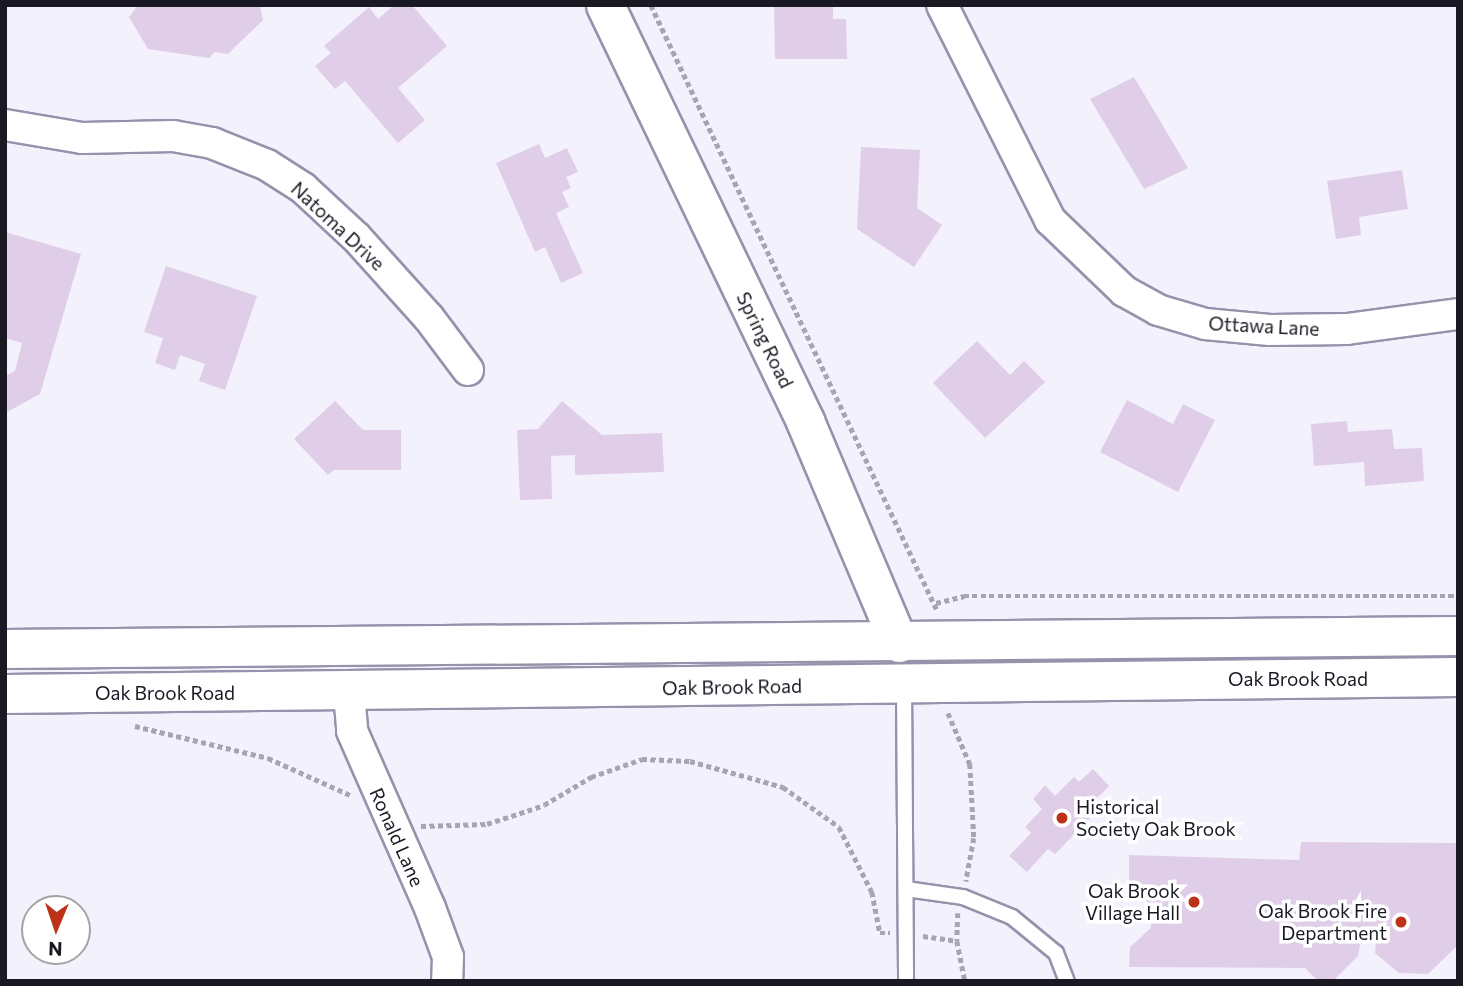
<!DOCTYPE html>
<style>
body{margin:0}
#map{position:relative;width:1463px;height:986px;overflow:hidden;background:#f3f1fc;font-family:Commissioner,sans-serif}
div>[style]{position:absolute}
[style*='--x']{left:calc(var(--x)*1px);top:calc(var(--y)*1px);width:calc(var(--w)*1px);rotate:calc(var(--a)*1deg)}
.building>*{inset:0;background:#e0cee8}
.path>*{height:4.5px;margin-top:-2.25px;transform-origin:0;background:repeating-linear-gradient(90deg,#a7a5b0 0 5px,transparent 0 8.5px)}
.roads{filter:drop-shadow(2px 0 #9891ac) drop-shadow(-2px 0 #9891ac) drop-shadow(0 2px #9891ac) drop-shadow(0 -2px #9891ac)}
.service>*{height:14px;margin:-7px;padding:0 7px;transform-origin:7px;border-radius:7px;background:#fff}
.minor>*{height:30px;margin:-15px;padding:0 15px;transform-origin:15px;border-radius:15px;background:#fff}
.tertiary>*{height:37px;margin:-18.5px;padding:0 18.5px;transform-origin:18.5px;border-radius:18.5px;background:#fff}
.secondary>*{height:38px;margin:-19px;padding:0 19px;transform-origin:19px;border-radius:19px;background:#fff}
.dots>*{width:19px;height:19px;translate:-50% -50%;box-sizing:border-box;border:4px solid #fff;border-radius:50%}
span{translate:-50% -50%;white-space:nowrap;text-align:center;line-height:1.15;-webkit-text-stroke:7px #fff;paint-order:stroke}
.street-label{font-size:19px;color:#1a1822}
.poi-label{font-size:19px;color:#1a1822}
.left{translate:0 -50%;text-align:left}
.right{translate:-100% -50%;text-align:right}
.frame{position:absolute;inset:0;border:7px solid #1a1822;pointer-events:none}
.north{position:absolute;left:21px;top:895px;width:70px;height:70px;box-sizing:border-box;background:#fff;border:2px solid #a3a3a7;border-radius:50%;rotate:182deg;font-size:19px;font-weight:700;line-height:28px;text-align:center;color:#1a1822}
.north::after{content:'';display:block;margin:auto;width:24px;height:32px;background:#bc3117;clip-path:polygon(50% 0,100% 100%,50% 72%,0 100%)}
</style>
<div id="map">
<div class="building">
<i style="clip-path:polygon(138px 5px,260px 5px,263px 20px,228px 54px,215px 52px,209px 58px,148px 49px,129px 17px)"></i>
<i style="clip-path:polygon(394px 5px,412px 5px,447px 46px,398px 88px,425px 120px,398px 143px,345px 81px,335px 89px,315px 66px,331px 53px,324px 46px,369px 7px,378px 19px)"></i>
<i style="clip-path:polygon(774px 5px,833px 5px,833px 19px,846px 19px,847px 59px,775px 59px)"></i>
<i style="clip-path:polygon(1134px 77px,1188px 168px,1144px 189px,1090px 99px)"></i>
<i style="clip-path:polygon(539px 144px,545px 158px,567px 148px,578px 172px,566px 177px,571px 188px,562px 192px,569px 207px,556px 213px,583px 273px,561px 283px,545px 247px,535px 252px,496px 163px)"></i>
<i style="clip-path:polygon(861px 147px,920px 150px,917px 208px,942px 225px,914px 267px,857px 229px)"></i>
<i style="clip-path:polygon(1402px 170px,1408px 209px,1359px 217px,1361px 235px,1336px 239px,1327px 181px)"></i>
<i style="clip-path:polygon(5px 232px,81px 254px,40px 394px,5px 413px,5px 376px,15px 371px,22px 343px,5px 338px)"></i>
<i style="clip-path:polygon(166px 266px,257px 296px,225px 390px,199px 381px,205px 364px,180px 355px,175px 370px,155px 363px,163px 338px,144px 332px)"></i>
<i style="clip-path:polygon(977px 341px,1010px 375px,1024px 361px,1045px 382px,985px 438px,933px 383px)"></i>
<i style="clip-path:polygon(1127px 400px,1173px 424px,1183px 404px,1215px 420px,1178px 492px,1100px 452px)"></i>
<i style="clip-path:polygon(335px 401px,363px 430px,401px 430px,401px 470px,334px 470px,328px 475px,294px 439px)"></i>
<i style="clip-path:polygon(562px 401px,602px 435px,662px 433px,664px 472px,575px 475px,575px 455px,551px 456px,552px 499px,520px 500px,517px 430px,538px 429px)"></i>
<i style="clip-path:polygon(1347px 421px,1348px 432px,1392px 429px,1394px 449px,1422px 448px,1424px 481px,1365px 486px,1364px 462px,1314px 466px,1311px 424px)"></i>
<i style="clip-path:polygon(1093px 769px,1109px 786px,1096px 799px,1102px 806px,1055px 854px,1048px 849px,1027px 872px,1009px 856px,1031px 833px,1025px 827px,1042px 809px,1033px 799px,1045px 785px,1055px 796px,1074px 777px,1079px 782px)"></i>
<i style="clip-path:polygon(1301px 842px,1458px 843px,1458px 945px,1428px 974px,1399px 973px,1375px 953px,1376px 939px,1361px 940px,1358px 956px,1333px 981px,1318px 981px,1305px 968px,1129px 967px,1130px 947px,1151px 928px,1150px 905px,1129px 883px,1129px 855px,1299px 860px)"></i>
</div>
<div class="path">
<i style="--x:651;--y:5;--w:669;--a:64.7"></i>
<i style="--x:936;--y:603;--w:29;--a:-14"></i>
<i style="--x:964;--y:596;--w:494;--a:0"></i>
<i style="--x:948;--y:713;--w:56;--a:66.7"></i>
<i style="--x:970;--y:764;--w:74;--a:86.9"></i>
<i style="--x:974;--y:838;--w:44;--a:100.5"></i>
<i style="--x:135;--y:726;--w:137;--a:13.5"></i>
<i style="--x:268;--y:758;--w:92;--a:24.3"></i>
<i style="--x:421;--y:826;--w:66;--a:-1.7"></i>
<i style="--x:487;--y:824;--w:60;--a:-18.4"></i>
<i style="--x:544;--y:805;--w:55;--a:-30.8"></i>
<i style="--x:591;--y:777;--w:54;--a:-19.4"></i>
<i style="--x:642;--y:759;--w:48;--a:2.4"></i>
<i style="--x:690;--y:761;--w:97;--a:15.6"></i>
<i style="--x:783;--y:787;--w:69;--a:35.5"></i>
<i style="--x:839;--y:827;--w:73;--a:63.1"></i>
<i style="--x:872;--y:892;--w:42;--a:79"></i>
<i style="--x:880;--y:933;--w:10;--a:0"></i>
<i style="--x:958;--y:913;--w:28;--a:92"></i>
<i style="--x:957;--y:941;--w:41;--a:78.7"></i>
<i style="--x:923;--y:936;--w:34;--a:8"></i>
</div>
<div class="roads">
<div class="service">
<i style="--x:904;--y:685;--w:296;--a:89.6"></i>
<i style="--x:906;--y:889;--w:58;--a:8"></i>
<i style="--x:963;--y:897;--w:53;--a:22.2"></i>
<i style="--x:1012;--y:917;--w:57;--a:39.3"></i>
<i style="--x:1056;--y:953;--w:30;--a:69"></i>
</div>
<div class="minor">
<i style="--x:942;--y:5;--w:241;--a:63.3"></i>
<i style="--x:1050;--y:220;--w:103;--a:43.8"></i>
<i style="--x:1124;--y:291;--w:39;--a:29"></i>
<i style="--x:1158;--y:310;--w:49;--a:16.6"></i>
<i style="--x:1205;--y:324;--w:65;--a:5.3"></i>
<i style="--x:1270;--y:330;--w:77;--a:-0.7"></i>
<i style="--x:1347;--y:329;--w:112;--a:-7.7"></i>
<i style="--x:5;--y:125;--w:78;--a:9.6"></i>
<i style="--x:82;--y:138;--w:91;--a:-1.3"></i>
<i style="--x:173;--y:136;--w:40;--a:10"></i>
<i style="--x:212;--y:143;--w:59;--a:21.8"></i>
<i style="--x:267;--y:165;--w:43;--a:32.6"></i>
<i style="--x:303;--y:188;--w:72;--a:42.8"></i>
<i style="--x:356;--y:237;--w:109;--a:48"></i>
<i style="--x:429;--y:318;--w:65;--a:53.1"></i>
<i style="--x:349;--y:693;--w:38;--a:85"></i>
<i style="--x:352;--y:731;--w:193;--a:66.2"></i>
<i style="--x:430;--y:908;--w:52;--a:69.8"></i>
<i style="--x:448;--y:957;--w:24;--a:92"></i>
</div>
<div class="tertiary">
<i style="--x:605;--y:5;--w:462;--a:64.3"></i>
<i style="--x:805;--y:421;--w:241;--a:67.1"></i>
</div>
<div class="secondary">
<i style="--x:5;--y:649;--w:1453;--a:-0.51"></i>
<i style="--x:5;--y:694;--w:1453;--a:-0.67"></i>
</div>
</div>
<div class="dots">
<i style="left:1062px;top:818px;background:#bc3117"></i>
<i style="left:1194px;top:902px;background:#bc3117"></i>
<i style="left:1401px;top:922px;background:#bc3117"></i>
</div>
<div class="street-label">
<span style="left:338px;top:226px;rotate:43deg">Natoma Drive</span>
<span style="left:1264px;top:326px;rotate:3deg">Ottawa Lane</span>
<span style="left:765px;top:340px;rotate:64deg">Spring Road</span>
<span style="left:1298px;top:679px">Oak Brook Road</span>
<span style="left:732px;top:687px;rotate:-1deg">Oak Brook Road</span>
<span style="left:165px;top:693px">Oak Brook Road</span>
<span style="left:397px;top:837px;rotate:66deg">Ronald Lane</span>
</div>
<div class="poi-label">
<span class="left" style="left:1076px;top:818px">Historical<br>Society Oak Brook</span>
<span class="right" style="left:1180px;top:902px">Oak Brook<br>Village Hall</span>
<span class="right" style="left:1387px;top:922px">Oak Brook Fire<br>Department</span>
</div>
<div class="frame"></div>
<div class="north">N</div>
</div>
